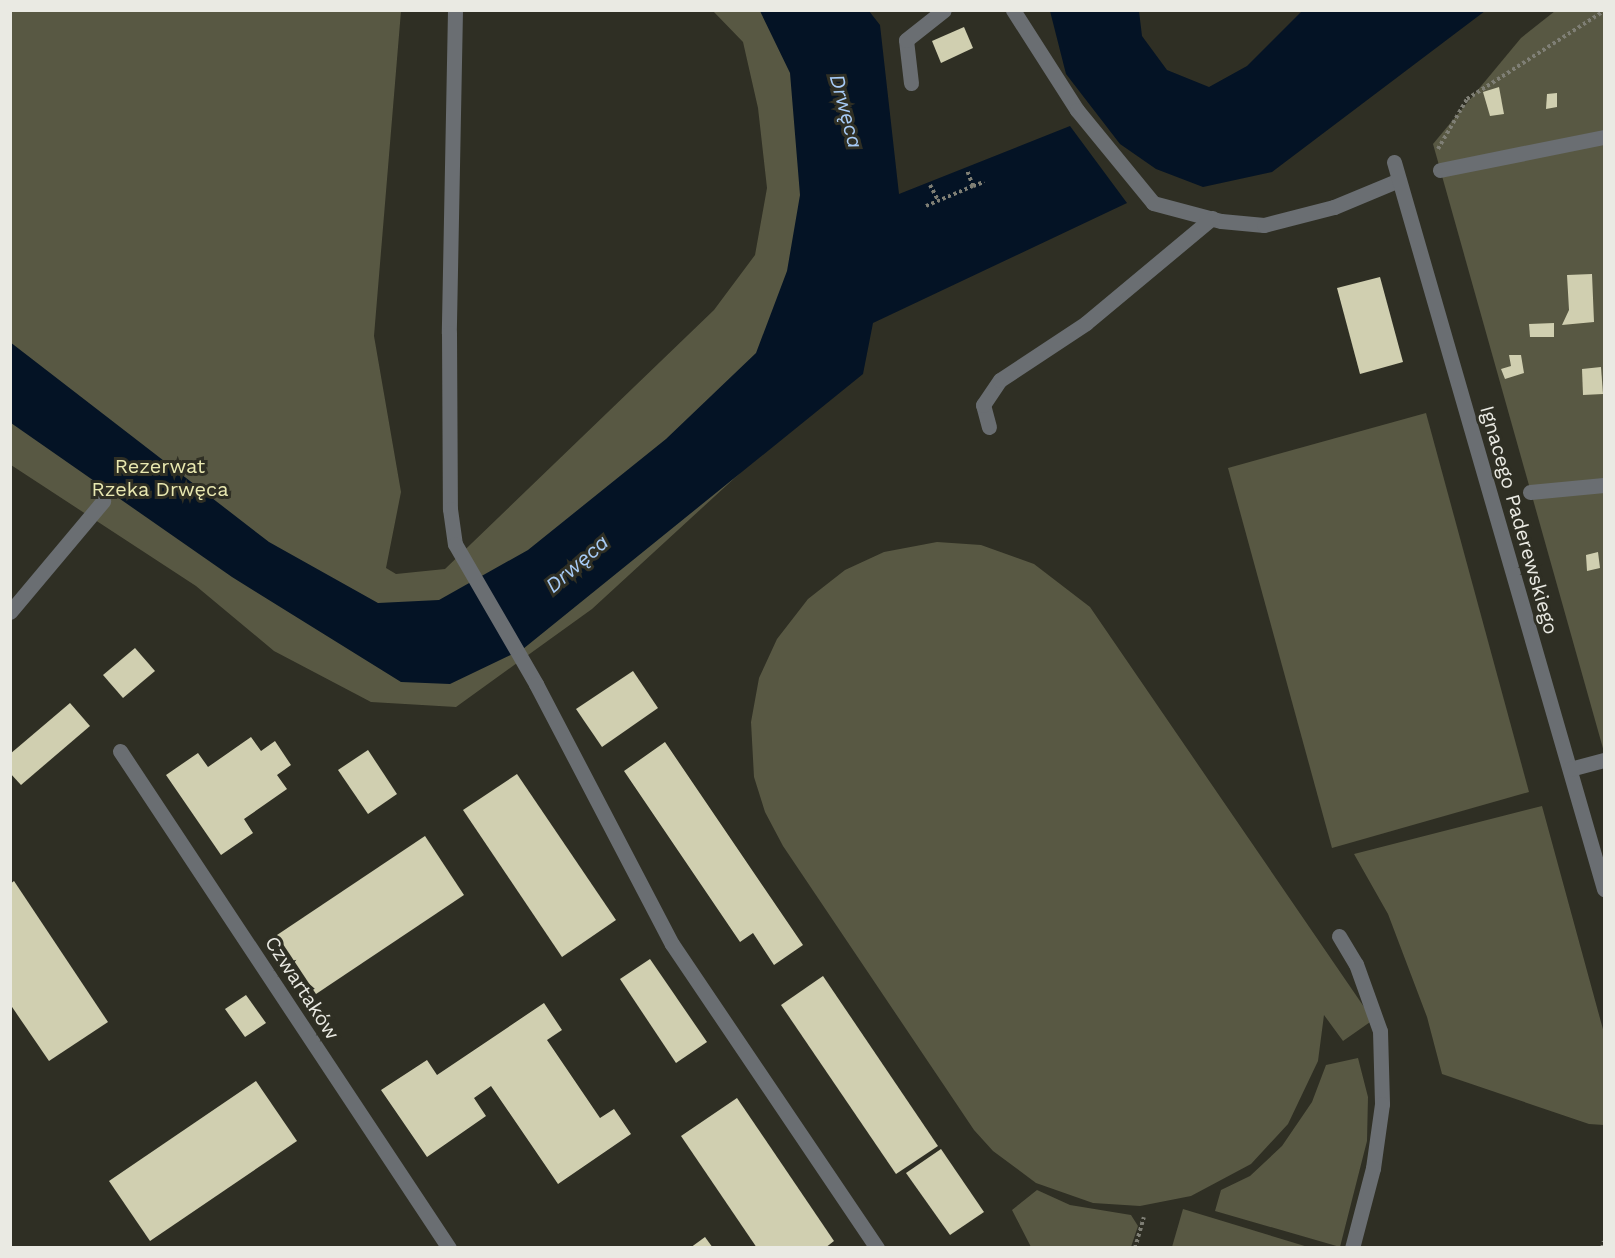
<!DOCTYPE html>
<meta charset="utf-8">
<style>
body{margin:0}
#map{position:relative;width:1615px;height:1258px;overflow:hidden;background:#2f2f24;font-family:"Work Sans",sans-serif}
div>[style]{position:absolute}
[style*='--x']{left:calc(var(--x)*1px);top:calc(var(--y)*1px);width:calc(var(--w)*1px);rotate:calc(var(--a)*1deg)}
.green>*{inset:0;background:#585843}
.water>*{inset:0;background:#041325}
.building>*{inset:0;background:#d0cfb0}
.path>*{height:4px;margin-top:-2px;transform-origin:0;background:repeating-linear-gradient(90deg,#7f7f75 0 3px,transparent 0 6px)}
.minor>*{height:15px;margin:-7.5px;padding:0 7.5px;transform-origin:7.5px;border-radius:7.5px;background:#6a6e72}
span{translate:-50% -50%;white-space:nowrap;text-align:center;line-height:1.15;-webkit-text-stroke:6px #2f2f24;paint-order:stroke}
.park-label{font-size:20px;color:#e9e8b0}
.street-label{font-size:20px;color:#eaeae3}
.water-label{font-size:21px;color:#a7cbf6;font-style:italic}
.frame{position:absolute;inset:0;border:12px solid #eaeae3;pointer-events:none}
</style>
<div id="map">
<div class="green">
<i style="clip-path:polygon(10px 11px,401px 11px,374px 336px,401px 492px,386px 568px,396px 574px,445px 569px,714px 310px,755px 255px,767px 188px,758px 108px,743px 42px,713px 11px,869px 11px,896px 172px,838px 351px,739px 474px,592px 609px,456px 707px,371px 702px,274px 651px,196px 586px,11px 465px)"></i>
<i style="clip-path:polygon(1555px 11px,1604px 11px,1604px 752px,1433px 144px,1521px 38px)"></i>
<i style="clip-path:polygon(1426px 413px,1529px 792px,1332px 848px,1228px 468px)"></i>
<i style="clip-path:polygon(937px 542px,981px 545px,1034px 564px,1090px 607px,1373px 1020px,1343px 1041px,1324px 1015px,1318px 1061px,1288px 1124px,1251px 1164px,1191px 1196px,1140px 1206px,1093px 1203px,1036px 1183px,993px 1151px,974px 1130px,783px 846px,765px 812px,754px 777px,751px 722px,759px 678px,777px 639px,808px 599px,845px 570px,884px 552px)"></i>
<i style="clip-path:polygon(1542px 806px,1604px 1033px,1604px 1125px,1589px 1124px,1442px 1074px,1427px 1017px,1388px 914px,1354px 854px)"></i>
<i style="clip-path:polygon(1358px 1058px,1368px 1097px,1367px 1141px,1340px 1247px,1215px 1211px,1221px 1190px,1250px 1176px,1282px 1146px,1312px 1102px,1326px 1065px)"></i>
<i style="clip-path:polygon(1037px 1190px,1070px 1205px,1131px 1215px,1138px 1226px,1131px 1247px,1031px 1247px,1012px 1210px)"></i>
<i style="clip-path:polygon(1183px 1209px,1308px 1247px,1172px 1247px)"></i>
</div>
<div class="water">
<i style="clip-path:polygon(760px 11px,869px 11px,880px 25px,899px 194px,1070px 126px,1127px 203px,873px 323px,863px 374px,523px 649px,450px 684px,401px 682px,232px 577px,11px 423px,10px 342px,269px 542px,378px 603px,439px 600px,528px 550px,666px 439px,756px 353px,787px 271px,800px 195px,790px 73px)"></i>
<i style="clip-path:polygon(1050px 11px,1139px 11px,1142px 36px,1167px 70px,1209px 87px,1247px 66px,1302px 11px,1485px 11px,1272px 172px,1203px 187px,1156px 169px,1120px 144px,1066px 74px)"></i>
</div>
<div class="building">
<i style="clip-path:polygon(964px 27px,973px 48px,941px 63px,932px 41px)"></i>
<i style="clip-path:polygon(1499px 87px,1504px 114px,1490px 116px,1483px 92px)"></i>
<i style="clip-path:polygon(1557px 93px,1557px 107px,1546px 109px,1547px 94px)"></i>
<i style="clip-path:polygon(1592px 274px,1594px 322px,1562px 325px,1569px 310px,1567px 275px)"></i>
<i style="clip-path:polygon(1380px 277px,1403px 362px,1360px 374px,1337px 288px)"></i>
<i style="clip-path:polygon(1554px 323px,1554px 337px,1530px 337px,1529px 324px)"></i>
<i style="clip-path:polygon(1509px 355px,1521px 355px,1524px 373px,1505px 379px,1501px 369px,1511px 366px)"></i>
<i style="clip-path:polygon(1601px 367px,1603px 394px,1583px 395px,1582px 369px)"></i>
<i style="clip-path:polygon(1598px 552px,1600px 568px,1587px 571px,1586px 555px)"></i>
<i style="clip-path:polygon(135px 648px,155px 671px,123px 698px,103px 675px)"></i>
<i style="clip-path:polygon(633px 671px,658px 708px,602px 747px,576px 709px)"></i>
<i style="clip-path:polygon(70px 703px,90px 726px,21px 785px,10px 773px,10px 754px)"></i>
<i style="clip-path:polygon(251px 737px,261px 751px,275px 741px,291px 765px,277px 775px,287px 789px,244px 819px,253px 833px,221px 855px,166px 775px,198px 753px,208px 767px)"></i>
<i style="clip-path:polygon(665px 742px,803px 945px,774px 965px,753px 933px,740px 942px,624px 771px)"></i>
<i style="clip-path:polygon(368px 750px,397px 794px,368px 814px,338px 770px)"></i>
<i style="clip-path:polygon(517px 774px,616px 920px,562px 957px,463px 810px)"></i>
<i style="clip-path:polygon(425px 836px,464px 895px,316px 994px,277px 935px)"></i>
<i style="clip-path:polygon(14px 881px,108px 1022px,49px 1061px,10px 1004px,10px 884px)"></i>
<i style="clip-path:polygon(650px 959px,707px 1042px,676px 1063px,620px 979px)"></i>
<i style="clip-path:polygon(823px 976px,938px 1146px,896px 1174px,781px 1005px)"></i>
<i style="clip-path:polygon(246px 995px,266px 1023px,245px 1037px,225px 1009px)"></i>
<i style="clip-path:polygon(544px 1003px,562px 1030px,547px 1040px,600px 1118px,614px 1109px,631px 1134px,558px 1184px,491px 1086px,474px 1098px,486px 1116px,427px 1157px,381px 1090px,427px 1060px,437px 1075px)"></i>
<i style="clip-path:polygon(256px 1081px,297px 1141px,150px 1241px,109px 1181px)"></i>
<i style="clip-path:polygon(737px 1098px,834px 1241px,825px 1248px,757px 1248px,681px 1136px)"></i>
<i style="clip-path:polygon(941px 1149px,984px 1212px,950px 1235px,906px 1173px)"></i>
<i style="clip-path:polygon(705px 1237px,713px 1248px,690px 1248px)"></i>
</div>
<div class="path">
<i style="--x:1438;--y:149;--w:58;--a:-59.9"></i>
<i style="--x:1467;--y:99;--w:163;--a:-32.7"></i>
<i style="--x:930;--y:185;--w:17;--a:62"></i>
<i style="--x:973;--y:186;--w:12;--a:-20"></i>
<i style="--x:926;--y:206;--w:51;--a:-23.1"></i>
<i style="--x:973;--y:186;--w:17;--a:-111"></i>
<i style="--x:1135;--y:1248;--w:32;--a:-74"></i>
<i style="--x:1602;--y:1248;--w:7;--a:-74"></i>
</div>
<div class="minor">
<i style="--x:455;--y:10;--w:323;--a:91.1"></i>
<i style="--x:449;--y:333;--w:176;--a:89.7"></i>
<i style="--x:450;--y:509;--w:35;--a:82"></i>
<i style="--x:455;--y:544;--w:162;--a:59.9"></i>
<i style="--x:536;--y:684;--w:293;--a:62.4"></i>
<i style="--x:672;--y:944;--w:367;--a:56"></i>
<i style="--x:1013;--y:10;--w:119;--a:57.4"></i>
<i style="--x:1077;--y:110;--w:120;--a:50.7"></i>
<i style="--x:1153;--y:203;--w:70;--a:14.8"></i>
<i style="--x:1221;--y:221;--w:43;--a:5.3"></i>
<i style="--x:1264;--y:225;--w:72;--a:-14.4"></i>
<i style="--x:1334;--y:207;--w:70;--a:-22.6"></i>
<i style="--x:911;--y:83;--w:43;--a:-96.6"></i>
<i style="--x:906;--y:40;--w:48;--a:-38.3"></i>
<i style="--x:1394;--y:162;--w:757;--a:73.89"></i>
<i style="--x:1440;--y:170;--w:167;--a:-11.4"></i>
<i style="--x:989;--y:427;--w:23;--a:-105"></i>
<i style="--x:983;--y:405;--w:30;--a:-56"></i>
<i style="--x:1000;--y:380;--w:103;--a:-33.5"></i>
<i style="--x:1086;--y:323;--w:164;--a:-39.8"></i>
<i style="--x:1530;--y:492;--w:74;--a:-5.4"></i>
<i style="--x:10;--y:612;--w:145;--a:-50"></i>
<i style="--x:120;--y:751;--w:596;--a:56.5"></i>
<i style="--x:1570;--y:769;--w:35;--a:-15"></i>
<i style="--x:1339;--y:936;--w:33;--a:59"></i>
<i style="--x:1356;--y:964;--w:71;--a:70.3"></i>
<i style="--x:1380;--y:1031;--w:73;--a:88.4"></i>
<i style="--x:1382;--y:1104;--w:65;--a:98"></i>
<i style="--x:1373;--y:1168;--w:83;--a:104.7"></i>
</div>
<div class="park-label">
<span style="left:160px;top:478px">Rezerwat<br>Rzeka Drwęca</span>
</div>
<div class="street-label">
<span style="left:1519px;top:520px;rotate:74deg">Ignacego Paderewskiego</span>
<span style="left:302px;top:988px;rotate:57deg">Czwartaków</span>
</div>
<div class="water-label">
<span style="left:846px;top:111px;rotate:75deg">Drwęca</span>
<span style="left:577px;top:564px;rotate:-41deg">Drwęca</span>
</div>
<div class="frame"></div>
</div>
